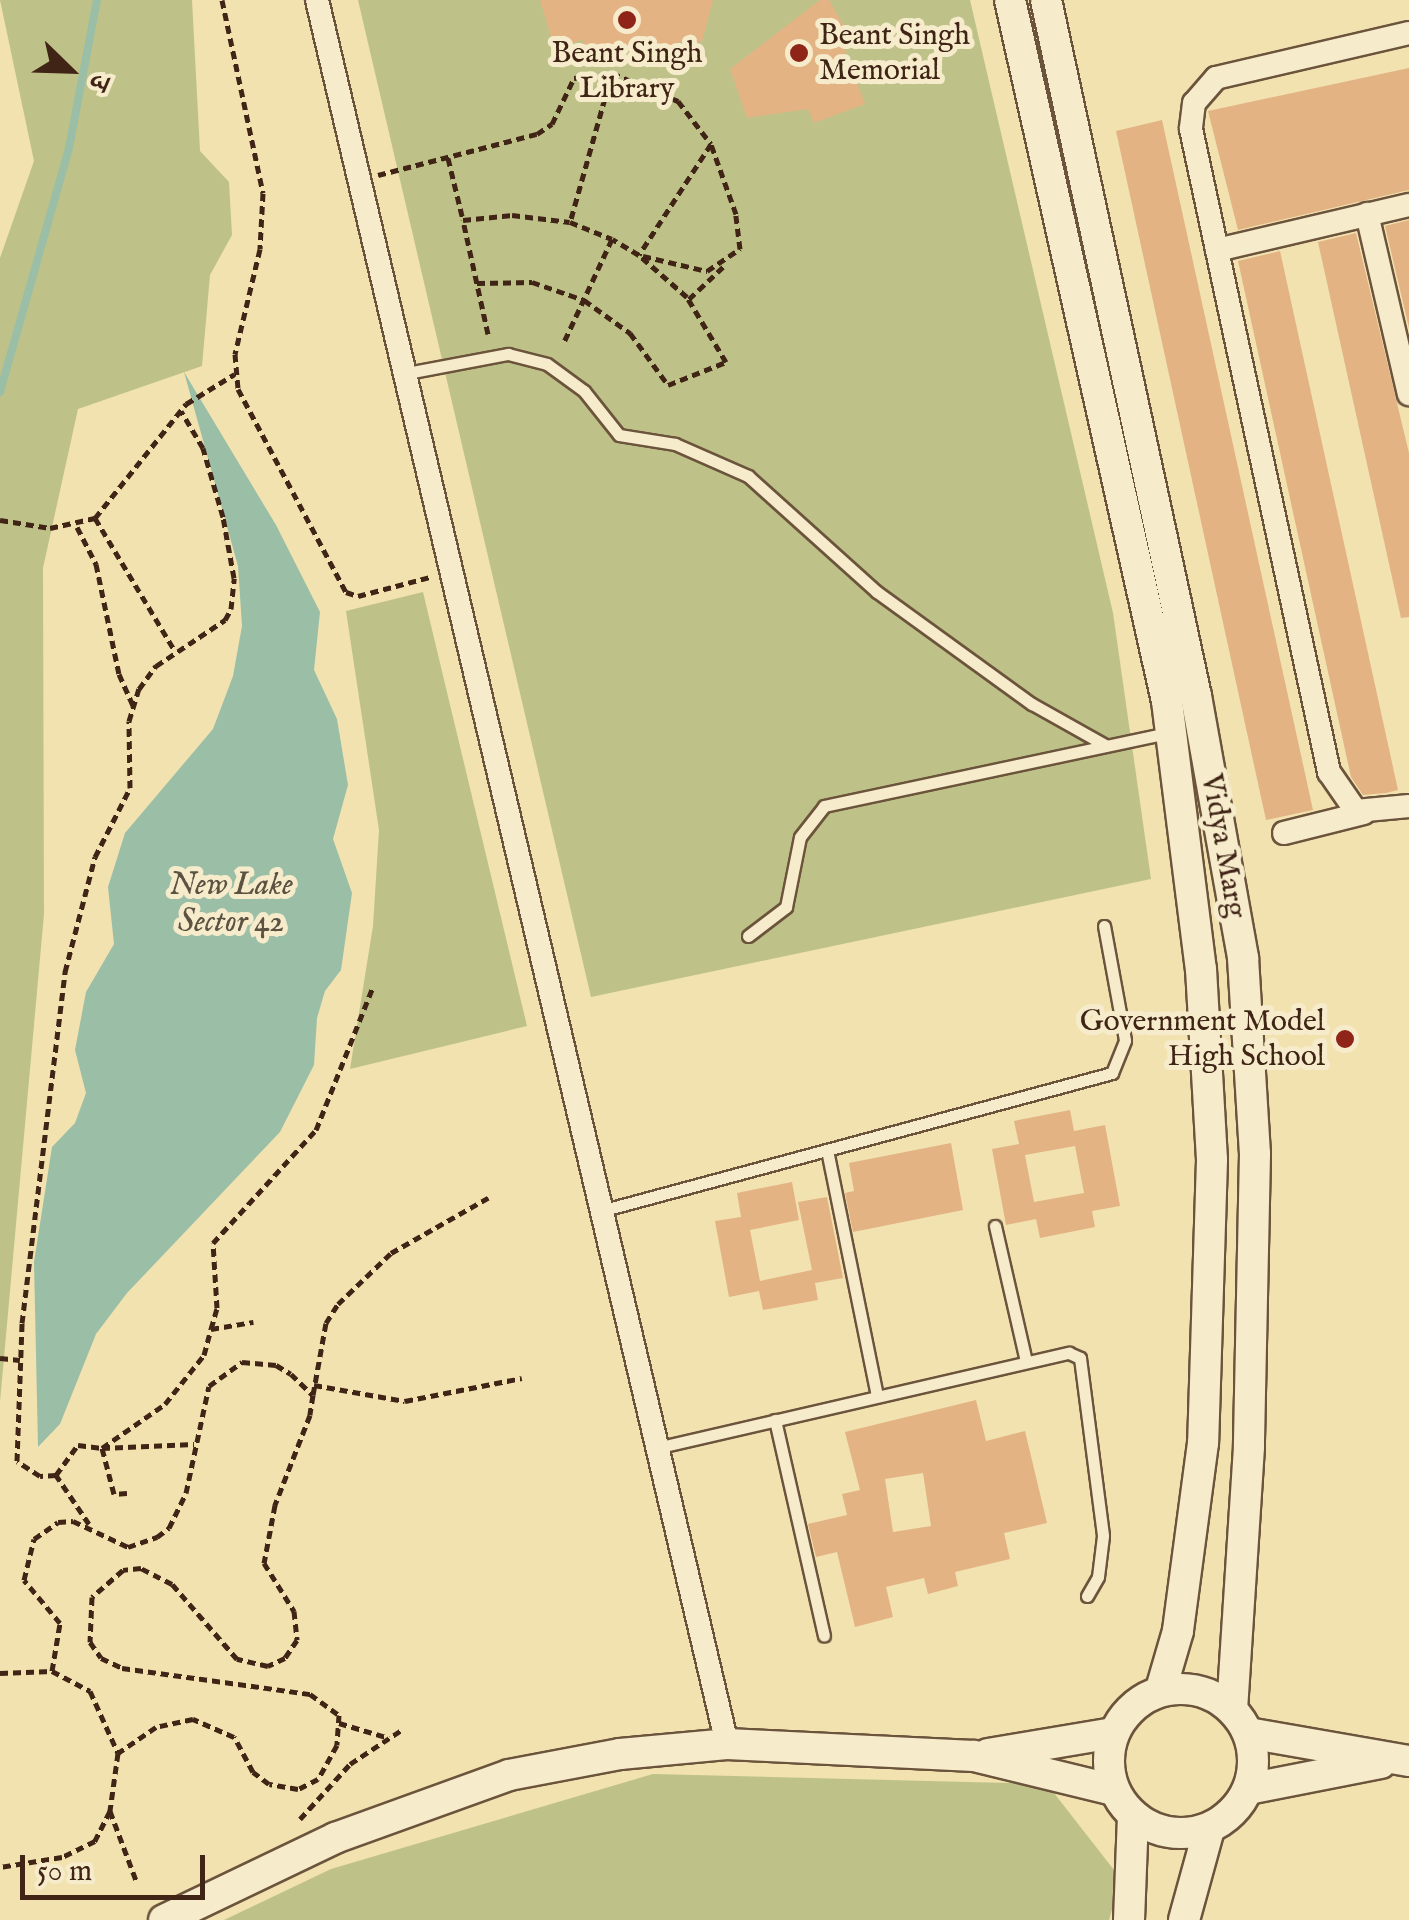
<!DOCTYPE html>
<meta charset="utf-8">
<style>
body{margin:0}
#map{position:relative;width:1409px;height:1920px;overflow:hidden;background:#f1e2b0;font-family:"IM FELL English","Noto Serif Devanagari",serif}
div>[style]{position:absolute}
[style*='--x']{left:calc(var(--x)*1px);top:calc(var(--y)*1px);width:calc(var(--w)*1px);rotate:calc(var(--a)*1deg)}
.green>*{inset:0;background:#bec288}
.water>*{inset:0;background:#9bbea7}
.stream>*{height:8px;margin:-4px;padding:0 4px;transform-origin:4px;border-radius:4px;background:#9bbea7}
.building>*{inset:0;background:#e3b383}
.path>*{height:5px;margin-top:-2.5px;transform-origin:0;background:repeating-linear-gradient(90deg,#402416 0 8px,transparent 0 13px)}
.roads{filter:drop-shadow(2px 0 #6c543c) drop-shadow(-2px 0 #6c543c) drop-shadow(0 2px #6c543c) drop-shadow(0 -2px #6c543c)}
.lane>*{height:11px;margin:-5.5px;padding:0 5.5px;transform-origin:5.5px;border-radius:5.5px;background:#f6eccc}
.street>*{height:22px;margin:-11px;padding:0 11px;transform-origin:11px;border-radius:11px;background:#f6eccc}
.secondary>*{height:30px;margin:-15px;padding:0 15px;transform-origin:15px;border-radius:15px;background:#f6eccc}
.secondary>.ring{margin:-15px;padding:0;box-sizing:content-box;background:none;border:30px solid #f6eccc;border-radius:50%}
.dots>*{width:28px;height:28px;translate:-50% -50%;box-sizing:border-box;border:5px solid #f6eccc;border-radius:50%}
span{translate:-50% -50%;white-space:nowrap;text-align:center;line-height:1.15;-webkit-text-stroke:10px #f6eccc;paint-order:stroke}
.poi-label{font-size:30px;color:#402416}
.left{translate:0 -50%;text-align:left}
.right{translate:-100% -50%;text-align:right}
.street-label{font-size:30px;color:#402416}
.water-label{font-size:32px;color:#5b5242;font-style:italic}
.north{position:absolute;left:20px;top:20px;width:100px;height:100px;-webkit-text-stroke:8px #f6eccc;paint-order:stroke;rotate:113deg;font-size:28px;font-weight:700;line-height:40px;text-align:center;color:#402416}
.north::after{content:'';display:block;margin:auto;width:35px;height:45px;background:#402416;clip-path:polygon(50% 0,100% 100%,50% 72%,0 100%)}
.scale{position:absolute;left:20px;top:1855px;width:185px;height:45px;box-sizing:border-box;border:5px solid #402416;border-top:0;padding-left:12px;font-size:30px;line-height:35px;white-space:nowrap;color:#402416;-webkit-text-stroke:8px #f6eccc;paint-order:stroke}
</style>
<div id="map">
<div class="green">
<i style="clip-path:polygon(0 0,192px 0,200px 151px,229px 182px,232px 235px,210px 275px,202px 366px,78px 409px,43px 568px,44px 914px,0 1402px,0 258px,34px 161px)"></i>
<i style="clip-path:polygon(358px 0,970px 0,1113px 613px,1151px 879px,591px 997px)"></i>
<i style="clip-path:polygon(423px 592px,527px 1026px,350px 1069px,373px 926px,379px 830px,346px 611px)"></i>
<i style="clip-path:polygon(653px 1774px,1047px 1784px,1121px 1879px,1109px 1920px,224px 1920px,331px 1869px)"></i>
</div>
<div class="water">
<i style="clip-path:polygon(184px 372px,276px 525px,320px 612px,314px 670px,337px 719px,348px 785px,333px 839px,352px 893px,341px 970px,325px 991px,317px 1018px,314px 1065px,280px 1132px,127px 1293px,96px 1334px,60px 1424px,38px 1447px,34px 1262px,52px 1147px,75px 1123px,86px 1093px,75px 1050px,86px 992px,114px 944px,108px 887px,125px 833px,213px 729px,233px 676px,242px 626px,238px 566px)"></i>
</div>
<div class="stream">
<i style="--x:0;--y:392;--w:254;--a:-74.2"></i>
<i style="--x:69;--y:148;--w:151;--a:-79.3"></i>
</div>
<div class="building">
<i style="clip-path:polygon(540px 0,713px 0,702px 42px,680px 42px,674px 61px,627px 51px,586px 57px,583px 40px,554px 47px)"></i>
<i style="clip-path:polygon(820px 0,829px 0,848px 33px,840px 37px,865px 104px,814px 123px,808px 109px,747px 118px,730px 69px)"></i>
<i style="clip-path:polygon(1409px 68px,1409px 190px,1238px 230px,1208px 111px)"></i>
<i style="clip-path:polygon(1162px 120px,1313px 810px,1266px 820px,1116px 131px)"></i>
<i style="clip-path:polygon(1409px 220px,1409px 328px,1385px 226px)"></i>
<i style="clip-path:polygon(1356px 233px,1409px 453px,1409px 617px,1401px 618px,1318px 242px)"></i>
<i style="clip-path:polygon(1280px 251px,1398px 790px,1386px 793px,1363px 795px,1351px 777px,1238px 261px)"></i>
<i style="clip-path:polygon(evenodd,1070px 1110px,1074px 1131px,1105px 1125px,1120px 1206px,1092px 1211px,1095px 1227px,1040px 1238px,1036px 1219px,1006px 1225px,992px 1149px,1019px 1144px,1014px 1121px,1070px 1110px,1075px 1146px,1084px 1193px,1034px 1202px,1025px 1155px,1075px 1146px)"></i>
<i style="clip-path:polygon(951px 1143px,963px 1210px,853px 1232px,845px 1193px,854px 1191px,849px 1163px)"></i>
<i style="clip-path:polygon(792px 1182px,799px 1220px,750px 1230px,760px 1281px,812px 1270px,798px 1202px,827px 1197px,843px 1278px,815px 1283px,818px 1300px,763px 1310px,759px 1291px,729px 1297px,715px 1221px,741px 1217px,737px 1193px)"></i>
<i style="clip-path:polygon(evenodd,976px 1400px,986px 1441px,1025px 1431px,1047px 1523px,1004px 1533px,1010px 1559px,955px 1572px,958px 1586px,928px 1594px,924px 1578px,886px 1587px,893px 1617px,855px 1627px,837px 1552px,816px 1557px,808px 1524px,847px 1515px,842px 1494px,860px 1490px,845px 1432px,976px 1400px,923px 1473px,931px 1526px,893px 1532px,885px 1479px,923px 1473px)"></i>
</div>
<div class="path">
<i style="--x:222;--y:0;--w:197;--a:78"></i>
<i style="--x:263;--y:193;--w:56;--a:93.1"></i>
<i style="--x:260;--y:249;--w:108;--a:103.4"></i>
<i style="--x:235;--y:354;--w:35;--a:85"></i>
<i style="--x:238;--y:389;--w:230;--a:62"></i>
<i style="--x:346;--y:592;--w:13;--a:18"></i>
<i style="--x:358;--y:596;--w:74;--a:-14.8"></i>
<i style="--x:612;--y:73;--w:72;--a:23"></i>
<i style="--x:678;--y:101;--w:54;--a:52.5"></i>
<i style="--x:711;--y:144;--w:132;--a:123"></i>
<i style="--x:639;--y:255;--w:31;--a:-149"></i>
<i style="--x:448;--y:158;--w:64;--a:76.4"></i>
<i style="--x:378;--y:175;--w:164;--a:-14.5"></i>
<i style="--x:537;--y:134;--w:18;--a:-34"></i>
<i style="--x:552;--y:124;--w:51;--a:-64.4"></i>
<i style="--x:574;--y:78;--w:38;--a:-7"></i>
<i style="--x:612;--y:73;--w:155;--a:105.7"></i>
<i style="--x:570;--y:222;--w:45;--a:22"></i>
<i style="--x:612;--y:239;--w:114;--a:115"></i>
<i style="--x:643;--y:256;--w:66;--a:13.2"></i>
<i style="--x:707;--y:271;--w:40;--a:-34"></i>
<i style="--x:740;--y:249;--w:35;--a:-97"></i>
<i style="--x:736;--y:214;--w:74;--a:-109.7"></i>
<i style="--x:477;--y:283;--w:55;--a:-1"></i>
<i style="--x:532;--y:282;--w:55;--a:19.1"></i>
<i style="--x:584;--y:300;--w:57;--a:35.7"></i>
<i style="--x:630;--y:333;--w:64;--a:53.8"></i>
<i style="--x:668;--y:385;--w:62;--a:-21.6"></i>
<i style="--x:726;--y:362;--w:76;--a:-121"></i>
<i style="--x:687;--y:297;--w:64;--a:-138.8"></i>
<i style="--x:689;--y:299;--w:47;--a:-43.3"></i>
<i style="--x:488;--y:334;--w:117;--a:-102.4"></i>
<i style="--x:463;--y:220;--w:49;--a:-5.8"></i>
<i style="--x:512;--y:215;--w:58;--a:6.9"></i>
<i style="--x:95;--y:518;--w:152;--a:59"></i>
<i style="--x:0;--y:520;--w:51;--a:9.1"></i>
<i style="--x:50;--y:528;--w:46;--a:-12.5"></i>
<i style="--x:95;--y:518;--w:146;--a:-51.4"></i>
<i style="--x:186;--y:404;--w:57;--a:-31.5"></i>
<i style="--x:77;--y:527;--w:42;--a:62.8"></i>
<i style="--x:96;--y:564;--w:112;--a:78.2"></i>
<i style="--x:119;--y:674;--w:36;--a:66"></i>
<i style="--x:211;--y:1329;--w:22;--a:-74"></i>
<i style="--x:217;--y:1308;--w:65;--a:-93.5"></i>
<i style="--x:213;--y:1243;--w:153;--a:-47.7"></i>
<i style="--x:316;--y:1130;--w:152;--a:-68.3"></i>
<i style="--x:0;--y:1358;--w:20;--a:6"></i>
<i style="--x:314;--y:1385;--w:92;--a:10"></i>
<i style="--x:405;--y:1401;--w:119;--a:-11.1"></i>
<i style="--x:313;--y:1395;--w:73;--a:-79.8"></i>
<i style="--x:326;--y:1323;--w:22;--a:-58"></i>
<i style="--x:338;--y:1304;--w:74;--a:-43.9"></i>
<i style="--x:391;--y:1253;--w:112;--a:-29.6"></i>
<i style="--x:56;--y:1475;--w:37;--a:-54"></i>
<i style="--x:78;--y:1445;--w:24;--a:7"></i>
<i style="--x:102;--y:1448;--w:77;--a:-34.9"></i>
<i style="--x:165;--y:1404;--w:63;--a:-51.5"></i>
<i style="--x:204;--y:1355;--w:27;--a:-75"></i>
<i style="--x:211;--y:1329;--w:43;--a:-9.5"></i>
<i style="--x:127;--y:1493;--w:13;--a:176"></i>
<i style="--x:114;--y:1494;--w:48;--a:-104.6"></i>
<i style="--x:102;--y:1448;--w:92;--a:-2.5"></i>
<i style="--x:89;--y:1524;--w:59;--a:-124"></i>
<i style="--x:56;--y:1475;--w:16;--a:176"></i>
<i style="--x:40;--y:1476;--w:27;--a:-147"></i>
<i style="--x:17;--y:1461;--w:138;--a:-87.9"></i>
<i style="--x:22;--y:1323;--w:354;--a:-83"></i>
<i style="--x:65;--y:972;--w:119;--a:-75.4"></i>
<i style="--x:95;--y:857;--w:77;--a:-63.1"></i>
<i style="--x:130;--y:788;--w:67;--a:-90.9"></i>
<i style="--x:129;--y:721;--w:34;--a:-73"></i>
<i style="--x:139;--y:689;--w:29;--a:-54"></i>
<i style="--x:156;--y:666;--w:83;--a:-33.7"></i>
<i style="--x:225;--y:620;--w:13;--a:-61"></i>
<i style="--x:231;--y:609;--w:31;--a:-84"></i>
<i style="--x:234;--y:578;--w:62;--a:-100.2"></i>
<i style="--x:223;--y:517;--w:72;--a:-106.2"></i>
<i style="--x:203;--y:448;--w:43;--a:-120.7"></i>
<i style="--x:52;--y:1671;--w:49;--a:-80.5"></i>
<i style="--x:60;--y:1623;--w:56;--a:-129.9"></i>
<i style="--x:24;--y:1580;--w:42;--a:-76.3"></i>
<i style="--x:34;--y:1539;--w:29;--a:-35"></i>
<i style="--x:58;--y:1522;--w:15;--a:-4"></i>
<i style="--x:73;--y:1521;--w:61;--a:25.3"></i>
<i style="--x:128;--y:1547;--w:31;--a:-19"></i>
<i style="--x:157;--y:1537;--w:15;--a:-37"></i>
<i style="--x:169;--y:1528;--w:39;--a:-64"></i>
<i style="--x:186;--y:1493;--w:109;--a:-77.9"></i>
<i style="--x:209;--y:1386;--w:41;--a:-36"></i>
<i style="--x:242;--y:1362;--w:34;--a:5"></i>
<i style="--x:276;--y:1365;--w:17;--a:31"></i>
<i style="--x:291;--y:1374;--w:30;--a:44"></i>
<i style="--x:313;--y:1395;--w:20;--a:99"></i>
<i style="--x:310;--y:1415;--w:97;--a:111.3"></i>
<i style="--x:275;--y:1505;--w:59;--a:100.7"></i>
<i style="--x:264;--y:1563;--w:57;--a:58"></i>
<i style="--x:294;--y:1611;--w:29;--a:84"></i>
<i style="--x:297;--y:1640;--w:22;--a:124"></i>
<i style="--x:285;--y:1658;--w:19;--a:155"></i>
<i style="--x:268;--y:1666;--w:32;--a:-167"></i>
<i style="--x:237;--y:1659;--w:99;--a:-130.9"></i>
<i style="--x:172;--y:1584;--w:35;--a:-153"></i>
<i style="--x:141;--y:1568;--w:18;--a:174"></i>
<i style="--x:123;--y:1570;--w:41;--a:138.9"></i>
<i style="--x:92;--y:1597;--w:45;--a:92.5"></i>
<i style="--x:90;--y:1642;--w:19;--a:55"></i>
<i style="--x:101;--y:1658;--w:23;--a:25"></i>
<i style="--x:122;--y:1668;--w:190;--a:7.9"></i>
<i style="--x:310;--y:1694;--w:36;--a:36"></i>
<i style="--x:339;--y:1715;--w:30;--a:94"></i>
<i style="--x:337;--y:1745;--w:39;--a:119"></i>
<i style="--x:318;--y:1779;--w:22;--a:153"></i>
<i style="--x:298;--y:1789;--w:29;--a:-170"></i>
<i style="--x:269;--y:1784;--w:20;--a:-143"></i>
<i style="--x:253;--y:1772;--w:40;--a:-118"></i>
<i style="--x:234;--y:1737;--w:45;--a:-156.3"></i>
<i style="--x:193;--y:1719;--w:38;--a:168"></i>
<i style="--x:156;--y:1727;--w:46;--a:145.6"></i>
<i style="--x:0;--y:1673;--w:52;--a:-2.2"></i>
<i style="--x:52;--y:1671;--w:43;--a:27.8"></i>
<i style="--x:90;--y:1691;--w:68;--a:65.7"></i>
<i style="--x:118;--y:1753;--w:59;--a:97.9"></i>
<i style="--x:110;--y:1811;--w:34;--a:117"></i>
<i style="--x:95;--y:1841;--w:37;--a:154"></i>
<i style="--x:62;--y:1857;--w:63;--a:170.8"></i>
<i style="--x:339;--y:1723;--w:52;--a:16.7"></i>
<i style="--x:110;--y:1811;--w:77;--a:69.4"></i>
<i style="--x:300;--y:1819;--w:74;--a:-47.7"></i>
<i style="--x:350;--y:1764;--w:64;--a:-33.4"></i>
</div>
<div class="roads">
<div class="lane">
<i style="--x:407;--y:373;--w:103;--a:-10.7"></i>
<i style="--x:508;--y:354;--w:40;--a:14.4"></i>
<i style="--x:547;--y:364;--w:46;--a:36.1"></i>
<i style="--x:584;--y:391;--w:56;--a:51.5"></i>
<i style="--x:619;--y:435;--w:57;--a:9.1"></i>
<i style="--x:675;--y:444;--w:80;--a:23.7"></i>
<i style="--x:748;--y:476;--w:173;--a:42"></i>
<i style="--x:877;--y:592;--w:191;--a:35.9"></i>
<i style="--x:1032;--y:704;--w:84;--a:29.3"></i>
<i style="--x:748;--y:936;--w:48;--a:-37.3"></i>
<i style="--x:786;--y:907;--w:71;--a:-78.7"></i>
<i style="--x:800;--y:837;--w:39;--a:-52"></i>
<i style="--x:824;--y:806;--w:351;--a:-12"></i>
<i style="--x:827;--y:1150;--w:251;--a:78.5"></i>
<i style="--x:604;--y:1210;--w:526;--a:-15.09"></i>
<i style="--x:1112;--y:1073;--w:35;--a:-68"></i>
<i style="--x:1125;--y:1040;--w:116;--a:-100.4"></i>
<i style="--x:995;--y:1226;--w:139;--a:77.1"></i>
<i style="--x:775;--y:1420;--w:221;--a:77.2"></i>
<i style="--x:656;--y:1448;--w:424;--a:-13"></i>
<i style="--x:1069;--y:1353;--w:12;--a:24"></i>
<i style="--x:1080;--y:1358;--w:179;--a:82.6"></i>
<i style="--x:1103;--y:1536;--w:41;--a:97"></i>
<i style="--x:1098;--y:1577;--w:22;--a:120"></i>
</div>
<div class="street">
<i style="--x:317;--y:0;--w:1792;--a:76.77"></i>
<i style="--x:1409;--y:33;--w:198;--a:166.9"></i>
<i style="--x:1216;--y:78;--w:33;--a:131"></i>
<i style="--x:1194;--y:103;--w:26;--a:97"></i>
<i style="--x:1191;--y:129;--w:658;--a:77.89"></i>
<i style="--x:1329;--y:772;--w:47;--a:55.3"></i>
<i style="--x:1356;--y:811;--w:53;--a:-5.4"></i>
<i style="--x:1367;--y:214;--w:185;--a:76.9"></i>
<i style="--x:1217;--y:250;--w:197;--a:-13.2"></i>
<i style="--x:1284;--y:833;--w:82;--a:-14"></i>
</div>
<div class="secondary">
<i style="--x:1010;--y:0;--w:718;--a:77.38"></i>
<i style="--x:1167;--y:701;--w:270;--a:82.8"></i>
<i style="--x:1201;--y:969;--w:191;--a:86.7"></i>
<i style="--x:1212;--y:1160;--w:283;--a:91.8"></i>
<i style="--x:1203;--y:1443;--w:190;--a:97.6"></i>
<i style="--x:1178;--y:1631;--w:60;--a:106.3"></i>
<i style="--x:1046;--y:0;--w:712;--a:77.84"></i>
<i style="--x:1196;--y:696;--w:266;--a:79.8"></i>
<i style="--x:1243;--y:958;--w:196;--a:86.5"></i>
<i style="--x:1255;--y:1154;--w:293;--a:91.2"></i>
<i style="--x:1249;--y:1447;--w:262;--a:93.7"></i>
<i class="ring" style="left:1109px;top:1689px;width:114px;height:114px"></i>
<i style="--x:1248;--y:1733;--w:163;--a:9.9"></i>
<i style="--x:988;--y:1754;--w:127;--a:-9.5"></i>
<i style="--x:1248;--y:1789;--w:135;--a:-11.1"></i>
<i style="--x:164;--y:1920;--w:190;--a:-25.6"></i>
<i style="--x:335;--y:1838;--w:185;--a:-19.9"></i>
<i style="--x:509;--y:1775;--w:113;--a:-10.7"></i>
<i style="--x:620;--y:1754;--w:107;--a:-5.3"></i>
<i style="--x:727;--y:1744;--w:247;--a:2.8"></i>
<i style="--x:974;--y:1756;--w:143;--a:13.7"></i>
<i style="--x:1129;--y:1920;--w:103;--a:-87.8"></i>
<i style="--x:1184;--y:1920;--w:94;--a:-74.6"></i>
</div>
</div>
<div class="dots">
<i style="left:627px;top:20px;background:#8f2418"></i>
<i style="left:799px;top:53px;background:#8f2418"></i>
<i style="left:1345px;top:1039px;background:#8f2418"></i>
</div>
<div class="poi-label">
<span class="left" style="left:819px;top:53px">Beant Singh<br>Memorial</span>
<span style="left:627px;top:71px">Beant Singh<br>Library</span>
<span class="right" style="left:1325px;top:1039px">Government Model<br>High School</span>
</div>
<div class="street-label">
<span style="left:1223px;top:846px;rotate:80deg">Vidya Marg</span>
</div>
<div class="water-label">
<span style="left:231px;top:905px">New Lake<br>Sector 42</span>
</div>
<div class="north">उ</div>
<div class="scale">50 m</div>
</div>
